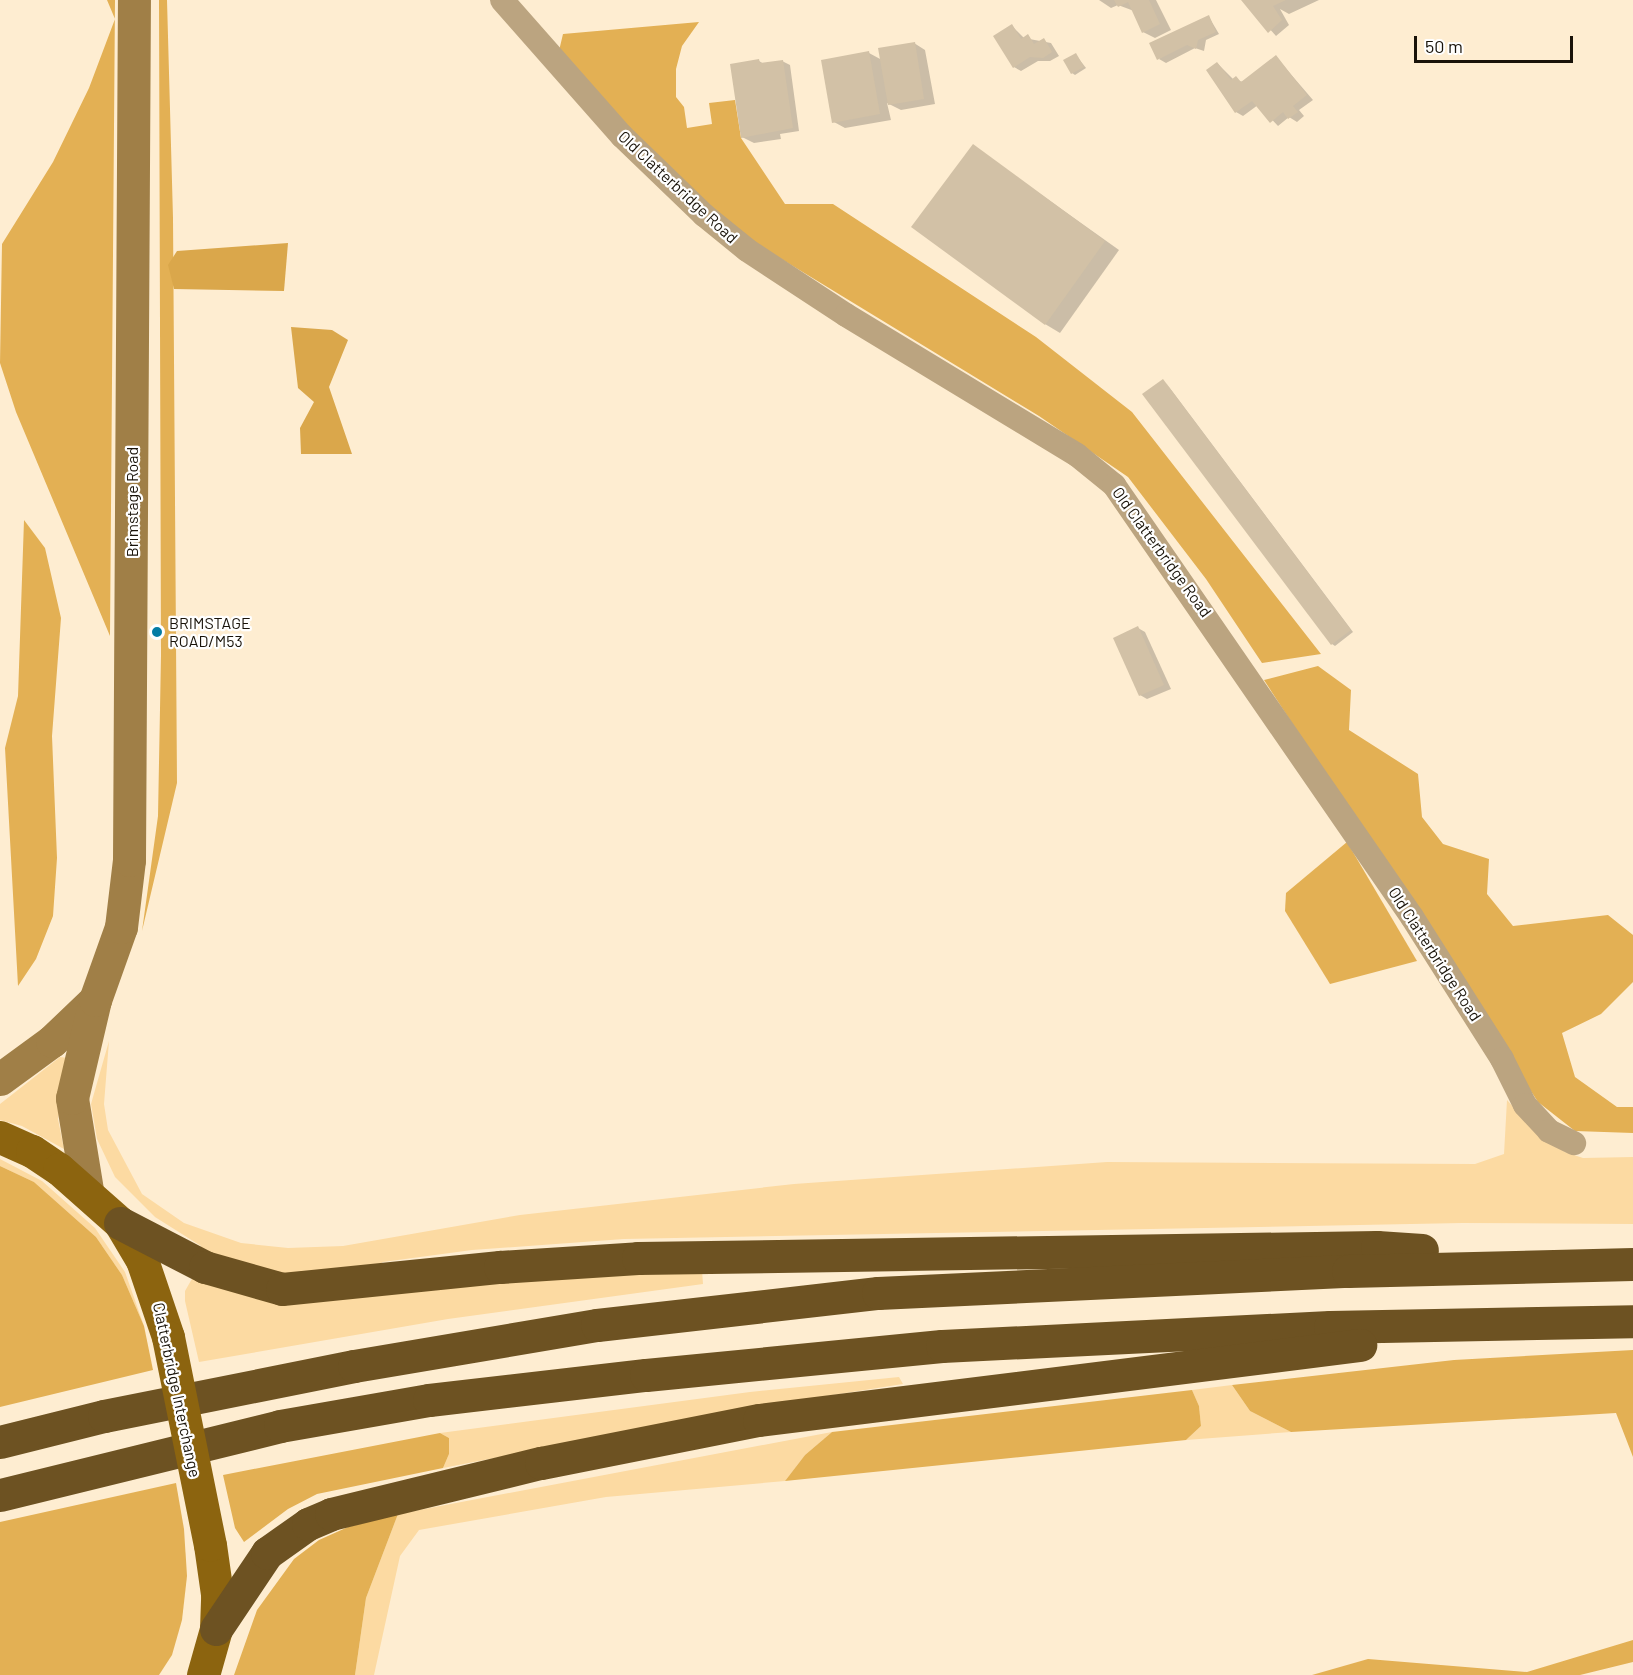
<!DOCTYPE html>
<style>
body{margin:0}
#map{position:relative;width:1633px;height:1675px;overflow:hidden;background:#feedd1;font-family:Barlow,sans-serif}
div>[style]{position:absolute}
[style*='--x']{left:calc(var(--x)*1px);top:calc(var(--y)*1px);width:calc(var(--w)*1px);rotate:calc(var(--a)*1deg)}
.green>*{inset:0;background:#fcdaa2}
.forest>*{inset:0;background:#e3b054}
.water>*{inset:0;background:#daa74b}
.shadow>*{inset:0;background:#0003}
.building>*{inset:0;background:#d2c1a6}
.minor>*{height:24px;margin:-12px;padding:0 12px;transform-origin:12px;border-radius:12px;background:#bba480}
.secondary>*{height:33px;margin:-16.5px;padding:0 16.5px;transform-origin:16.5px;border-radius:16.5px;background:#a07f47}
.primary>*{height:33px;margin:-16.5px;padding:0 16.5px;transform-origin:16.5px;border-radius:16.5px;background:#8c640f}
.motorway>*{height:33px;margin:-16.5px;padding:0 16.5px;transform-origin:16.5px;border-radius:16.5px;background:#6d5222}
.primary-bridge>*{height:33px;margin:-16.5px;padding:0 16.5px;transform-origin:16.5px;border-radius:16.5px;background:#8c640f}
.dots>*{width:16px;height:16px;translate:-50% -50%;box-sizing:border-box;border:3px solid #fff;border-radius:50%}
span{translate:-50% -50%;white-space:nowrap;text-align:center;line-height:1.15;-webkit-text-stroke:4.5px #fff;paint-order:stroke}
.street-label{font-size:16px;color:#191309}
.poi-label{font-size:16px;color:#191309}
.left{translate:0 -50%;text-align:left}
.scale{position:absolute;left:1414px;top:36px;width:159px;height:27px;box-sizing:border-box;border:3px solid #191309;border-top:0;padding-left:8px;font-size:18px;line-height:21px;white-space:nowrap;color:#191309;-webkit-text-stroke:4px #fff;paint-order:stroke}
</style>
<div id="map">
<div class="green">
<i style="clip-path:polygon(109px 1041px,104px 1104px,108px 1130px,142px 1194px,184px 1223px,241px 1243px,288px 1248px,343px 1246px,520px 1215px,794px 1184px,1107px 1162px,1475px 1164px,1504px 1154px,1507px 1100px,1535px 1131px,1565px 1152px,1583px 1158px,1633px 1157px,1633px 1224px,1462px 1223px,624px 1239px,472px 1250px,383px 1262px,369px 1271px,307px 1277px,258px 1272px,198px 1252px,201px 1246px,155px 1217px,115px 1177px,97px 1139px,91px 1104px)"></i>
<i style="clip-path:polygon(60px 1057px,68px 1058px,58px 1119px,64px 1149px,22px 1126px,0 1120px,0 1104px)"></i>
<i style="clip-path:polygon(0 1159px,42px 1181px,95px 1228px,125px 1272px,144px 1326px,122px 1275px,96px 1237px,34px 1182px,0 1166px)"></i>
<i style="clip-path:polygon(702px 1270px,703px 1284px,448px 1319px,199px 1362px,185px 1301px,185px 1291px,193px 1277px,251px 1297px,478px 1280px)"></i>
<i style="clip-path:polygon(899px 1377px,903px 1384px,776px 1404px,443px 1468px,449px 1454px,449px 1438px,440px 1433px,750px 1392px)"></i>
<i style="clip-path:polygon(1232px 1385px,1250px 1411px,1291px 1432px,1186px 1440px,1201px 1426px,1199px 1406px,1192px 1390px)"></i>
<i style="clip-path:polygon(832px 1432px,805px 1455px,785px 1481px,606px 1497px,419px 1530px,400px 1556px,374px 1675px,355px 1675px,366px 1598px,398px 1514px)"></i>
</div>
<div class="forest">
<i style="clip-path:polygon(107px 0,115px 0,110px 636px,16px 412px,0 363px,2px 244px,53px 162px,89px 88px,115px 19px)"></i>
<i style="clip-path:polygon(159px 0,167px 0,173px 218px,177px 783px,142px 931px,158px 816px,161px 655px)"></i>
<i style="clip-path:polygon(699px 22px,682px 46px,676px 69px,676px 97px,684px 107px,687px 128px,712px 124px,709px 103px,735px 100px,741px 138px,785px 204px,833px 204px,1036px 337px,1132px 412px,1321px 654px,1262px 663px,1206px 579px,1128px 477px,1039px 416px,760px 246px,717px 216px,558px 55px,563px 34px)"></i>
<i style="clip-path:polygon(24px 520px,45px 548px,61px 618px,52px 736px,57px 858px,53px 916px,36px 959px,18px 986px,5px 748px,18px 696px)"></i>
<i style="clip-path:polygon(1318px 666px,1351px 690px,1349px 730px,1418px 774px,1422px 817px,1443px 844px,1489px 859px,1487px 894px,1513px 926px,1608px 915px,1633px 935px,1633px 982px,1601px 1014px,1562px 1033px,1575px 1077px,1617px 1107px,1633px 1107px,1633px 1133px,1575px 1131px,1538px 1102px,1264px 680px)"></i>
<i style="clip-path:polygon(1347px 842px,1417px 961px,1330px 984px,1285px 911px,1286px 893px)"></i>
<i style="clip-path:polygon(0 1166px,34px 1182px,96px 1237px,122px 1275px,144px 1326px,153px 1370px,0 1407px)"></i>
<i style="clip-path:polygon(1633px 1350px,1633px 1457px,1616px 1413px,1291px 1432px,1250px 1411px,1232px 1385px,1454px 1360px)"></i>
<i style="clip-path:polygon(1192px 1390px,1199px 1406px,1201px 1426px,1186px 1440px,785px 1481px,805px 1455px,832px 1432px)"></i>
<i style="clip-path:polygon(440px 1433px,449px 1438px,449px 1454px,443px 1468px,317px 1494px,288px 1509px,244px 1542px,235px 1528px,223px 1475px)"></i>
<i style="clip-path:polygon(176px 1483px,184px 1529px,187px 1576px,182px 1620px,172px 1655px,159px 1675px,0 1675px,0 1522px)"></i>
<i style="clip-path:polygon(398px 1514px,366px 1598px,355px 1675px,234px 1675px,257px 1610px,294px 1559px,319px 1540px,348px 1527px)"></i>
<i style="clip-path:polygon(1633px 1640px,1633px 1662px,1580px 1675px,1312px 1675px,1368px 1659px,1527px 1672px)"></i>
</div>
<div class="water">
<i style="clip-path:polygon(288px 243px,284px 291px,174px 289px,168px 265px,177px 251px)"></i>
<i style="clip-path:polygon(291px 327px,332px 330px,348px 340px,329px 387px,352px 454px,301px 454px,300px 428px,314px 402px,298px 388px)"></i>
</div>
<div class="shadow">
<i style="clip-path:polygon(1099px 0,1156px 0,1171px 30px,1155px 38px,1143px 32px,1134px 11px,1118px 5px,1111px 8px)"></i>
<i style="clip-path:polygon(1244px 0,1319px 0,1289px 14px,1280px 9px,1289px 25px,1276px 36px)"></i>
<i style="clip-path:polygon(1209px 17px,1219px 34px,1206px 40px,1204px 51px,1195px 48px,1166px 63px,1159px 59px)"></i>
<i style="clip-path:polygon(1012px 26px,1024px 38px,1051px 43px,1059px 56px,1050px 61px,1038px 61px,1021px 71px,1014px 67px)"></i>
<i style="clip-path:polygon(914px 43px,925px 50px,935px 104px,901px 110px,887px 103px,891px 120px,845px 128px,834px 122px,869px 53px,882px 60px)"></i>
<i style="clip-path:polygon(1076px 55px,1086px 68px,1075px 75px,1072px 73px)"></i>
<i style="clip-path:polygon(1276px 57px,1313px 100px,1299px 110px,1304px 116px,1297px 122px,1289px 117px,1278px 126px,1258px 105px,1243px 116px,1236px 112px,1208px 71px,1217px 63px,1234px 80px,1244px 82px)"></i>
<i style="clip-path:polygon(759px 61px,764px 64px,782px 61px,790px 65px,799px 131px,780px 134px,781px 139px,754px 143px,742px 137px)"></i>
<i style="clip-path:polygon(973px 146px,1119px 250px,1060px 333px,1045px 324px)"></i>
<i style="clip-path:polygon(1166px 383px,1353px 632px,1335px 646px,1332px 644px)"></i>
<i style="clip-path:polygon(1138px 628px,1145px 632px,1171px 689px,1147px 699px,1140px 695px)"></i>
</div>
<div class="building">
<i style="clip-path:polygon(1114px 0,1149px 0,1160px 24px,1142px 33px,1128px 2px,1118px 7px)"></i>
<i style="clip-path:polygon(1241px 0,1286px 0,1273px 6px,1282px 20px,1268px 33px)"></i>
<i style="clip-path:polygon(1209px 15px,1216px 32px,1198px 40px,1196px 49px,1187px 45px,1157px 60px,1149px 43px)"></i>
<i style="clip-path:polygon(1012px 24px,1021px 39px,1028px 34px,1034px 44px,1044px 38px,1052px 52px,1043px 58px,1030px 57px,1013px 68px,993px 36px)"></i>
<i style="clip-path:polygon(915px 42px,924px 99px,888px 105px,878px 48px)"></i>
<i style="clip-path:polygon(869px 51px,880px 114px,832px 123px,821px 60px)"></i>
<i style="clip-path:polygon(1076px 53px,1084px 67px,1071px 74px,1063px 60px)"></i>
<i style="clip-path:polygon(1276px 55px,1307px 95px,1293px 106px,1298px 112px,1288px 119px,1283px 112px,1270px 123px,1252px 101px,1235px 113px,1206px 70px,1217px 62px,1231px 80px,1236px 76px,1241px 82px)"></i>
<i style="clip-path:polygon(759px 59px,760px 63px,783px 60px,793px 128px,741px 138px,730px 64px)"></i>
<i style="clip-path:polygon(973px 144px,1105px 241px,1045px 325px,911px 227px)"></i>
<i style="clip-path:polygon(1163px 379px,1351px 630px,1331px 645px,1142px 394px)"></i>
<i style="clip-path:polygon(1138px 626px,1164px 685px,1139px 696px,1113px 638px)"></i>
</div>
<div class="minor">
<i style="--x:502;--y:0;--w:181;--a:48.6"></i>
<i style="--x:622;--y:136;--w:114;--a:43.9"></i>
<i style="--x:704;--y:215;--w:55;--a:39.1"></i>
<i style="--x:747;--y:250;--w:118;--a:33.3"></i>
<i style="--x:846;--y:315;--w:270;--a:31.2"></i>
<i style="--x:1077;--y:455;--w:48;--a:39"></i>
<i style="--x:1114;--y:485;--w:525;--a:55.4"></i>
<i style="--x:1412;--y:917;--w:168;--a:57.6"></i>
<i style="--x:1502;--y:1059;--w:51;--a:63.4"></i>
<i style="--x:1525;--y:1105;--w:35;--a:47"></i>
<i style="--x:1549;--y:1131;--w:28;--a:26"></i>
</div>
<div class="secondary">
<i style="--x:0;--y:1079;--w:64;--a:-36.2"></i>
<i style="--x:52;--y:1041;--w:59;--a:-43.6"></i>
<i style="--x:87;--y:1190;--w:93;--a:-99.3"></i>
<i style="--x:72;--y:1098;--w:101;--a:-76.8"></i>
<i style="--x:95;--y:1000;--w:77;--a:-70.4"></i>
<i style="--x:121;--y:927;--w:67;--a:-83.2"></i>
<i style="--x:129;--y:860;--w:860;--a:-89.67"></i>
</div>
<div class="primary">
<i style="--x:0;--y:1137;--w:35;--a:24"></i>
<i style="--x:32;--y:1151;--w:32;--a:34"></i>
<i style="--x:59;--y:1169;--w:81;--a:41.5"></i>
<i style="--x:120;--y:1223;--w:43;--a:59.3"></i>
<i style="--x:142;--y:1260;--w:81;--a:71.3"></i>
<i style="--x:203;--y:1675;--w:48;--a:-74.2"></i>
<i style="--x:216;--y:1629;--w:35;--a:-88"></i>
<i style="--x:217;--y:1594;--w:49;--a:-98.1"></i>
</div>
<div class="motorway">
<i style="--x:120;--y:1223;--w:96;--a:27.4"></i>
<i style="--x:205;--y:1267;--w:80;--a:15.9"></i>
<i style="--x:282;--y:1289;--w:219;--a:-5.8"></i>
<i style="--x:500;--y:1267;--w:138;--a:-3.7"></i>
<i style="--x:638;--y:1258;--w:739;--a:-0.85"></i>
<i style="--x:1377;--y:1247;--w:45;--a:3.8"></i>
<i style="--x:0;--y:1442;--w:107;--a:-14"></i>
<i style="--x:104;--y:1416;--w:255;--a:-11.3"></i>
<i style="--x:354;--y:1366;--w:246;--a:-9.6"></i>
<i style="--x:597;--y:1325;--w:283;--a:-6.5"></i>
<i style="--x:878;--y:1293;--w:471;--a:-2.7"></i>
<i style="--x:1348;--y:1271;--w:285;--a:-1.4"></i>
<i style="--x:0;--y:1495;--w:288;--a:-13.8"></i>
<i style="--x:280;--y:1426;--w:151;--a:-9.9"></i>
<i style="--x:429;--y:1400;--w:218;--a:-6.6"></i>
<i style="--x:646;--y:1375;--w:297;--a:-5.6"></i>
<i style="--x:942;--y:1346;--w:388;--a:-2.8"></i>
<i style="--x:1330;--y:1327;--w:303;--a:-1.1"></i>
<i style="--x:216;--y:1629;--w:92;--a:-56.1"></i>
<i style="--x:267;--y:1553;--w:50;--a:-35.3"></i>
<i style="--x:308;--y:1524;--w:25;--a:-23"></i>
<i style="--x:331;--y:1514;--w:216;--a:-13.7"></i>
<i style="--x:541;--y:1463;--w:222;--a:-11.2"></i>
<i style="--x:759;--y:1420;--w:606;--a:-7.11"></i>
</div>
<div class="primary-bridge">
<i style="--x:168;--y:1337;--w:212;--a:78.6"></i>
</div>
<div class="dots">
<i style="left:157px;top:632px;background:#047ca4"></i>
</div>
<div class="street-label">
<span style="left:678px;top:187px;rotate:43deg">Old Clatterbridge Road</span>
<span style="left:132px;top:502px;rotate:-90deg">Brimstage Road</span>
<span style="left:1162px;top:552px;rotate:54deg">Old Clatterbridge Road</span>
<span style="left:1435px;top:954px;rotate:57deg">Old Clatterbridge Road</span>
<span style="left:177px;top:1390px;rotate:78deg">Clatterbridge Interchange</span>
</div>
<div class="poi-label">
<span class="left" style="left:169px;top:632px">BRIMSTAGE<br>ROAD/M53</span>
</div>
<div class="scale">50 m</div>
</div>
